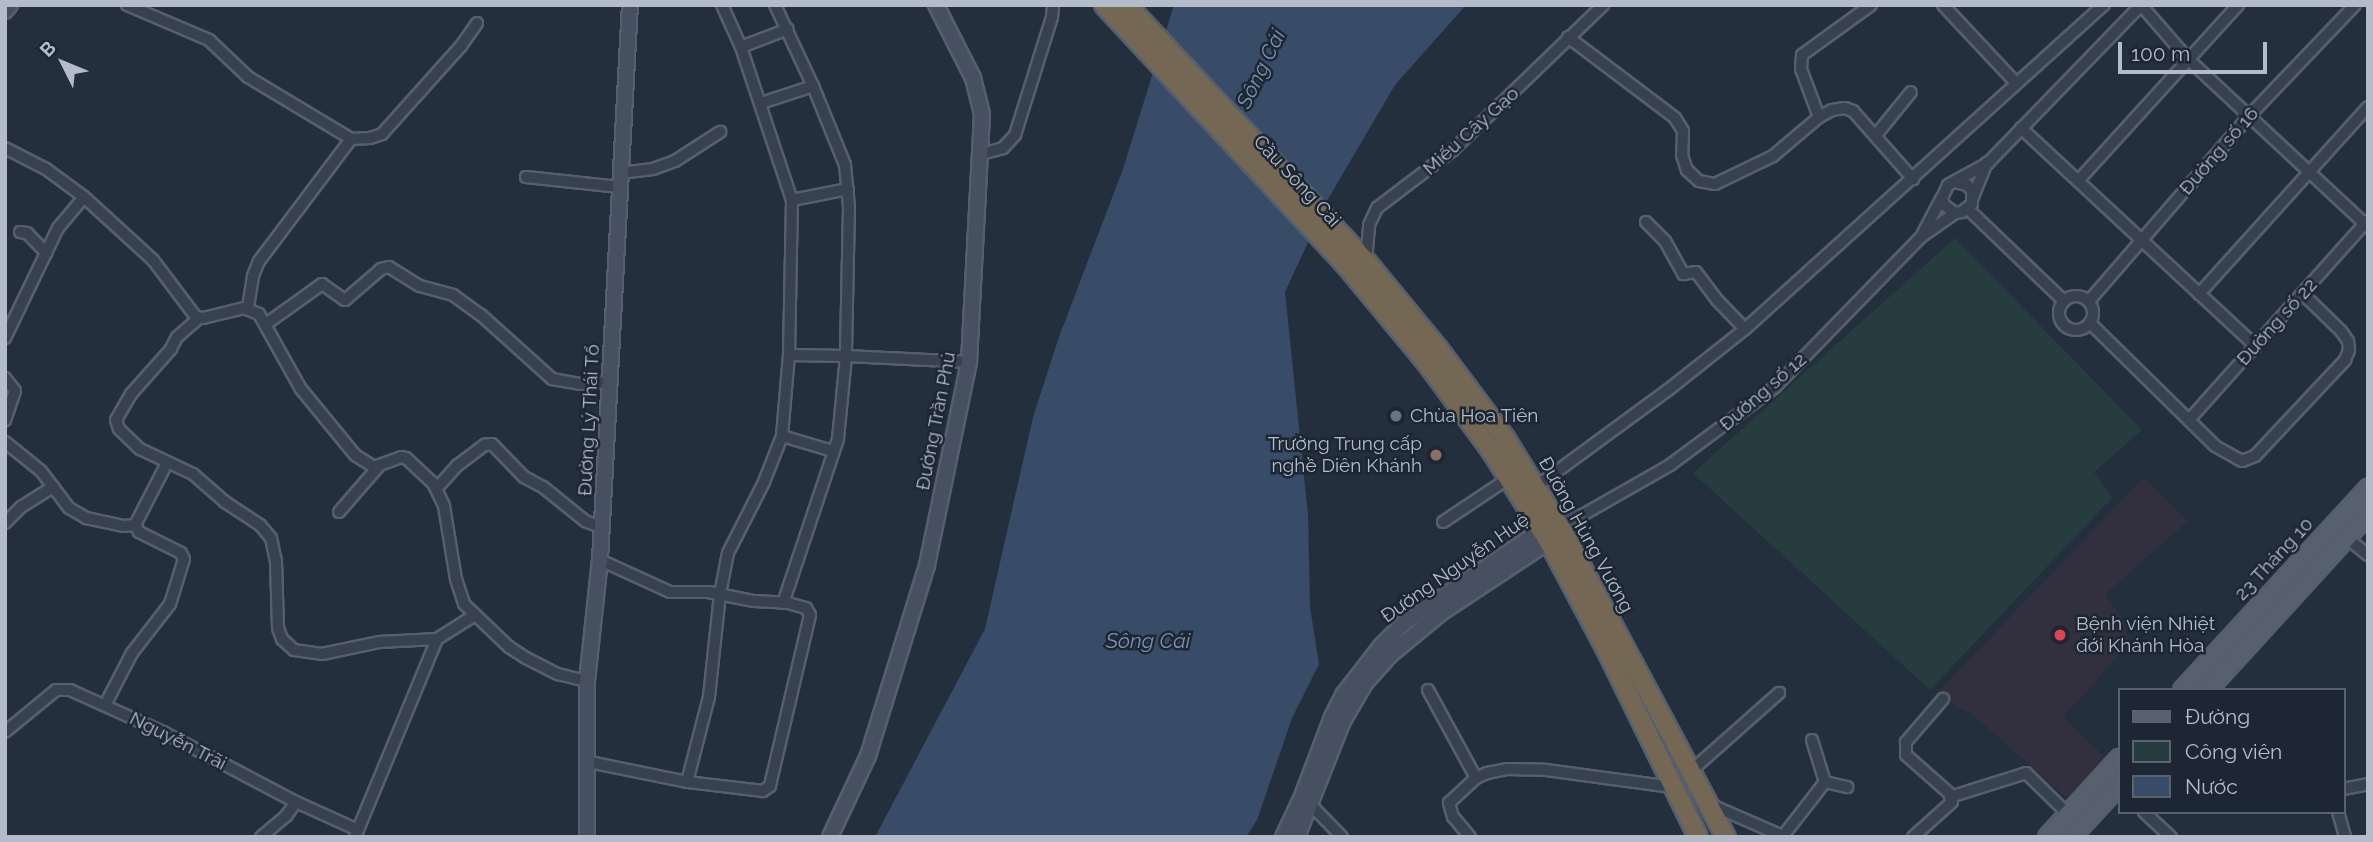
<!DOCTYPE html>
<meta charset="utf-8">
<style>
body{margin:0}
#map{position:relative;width:2373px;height:842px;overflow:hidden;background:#242f3e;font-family:Raleway,sans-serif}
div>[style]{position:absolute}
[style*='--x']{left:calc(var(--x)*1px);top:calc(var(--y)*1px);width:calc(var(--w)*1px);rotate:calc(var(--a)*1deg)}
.medical>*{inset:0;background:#32303f}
.green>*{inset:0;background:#263c3f}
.water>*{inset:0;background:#394c67}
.roads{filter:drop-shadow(2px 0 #565f6c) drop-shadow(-2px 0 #565f6c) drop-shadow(0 2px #565f6c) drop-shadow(0 -2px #565f6c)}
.street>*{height:10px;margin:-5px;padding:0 5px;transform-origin:5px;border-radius:5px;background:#38414e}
.street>.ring{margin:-5px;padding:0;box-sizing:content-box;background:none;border:10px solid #38414e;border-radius:50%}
.secondary>*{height:14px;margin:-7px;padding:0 7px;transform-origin:7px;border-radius:7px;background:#465061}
.primary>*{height:16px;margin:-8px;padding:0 8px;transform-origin:8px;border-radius:8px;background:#56606e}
.highway>*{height:18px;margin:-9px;padding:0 9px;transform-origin:9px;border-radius:9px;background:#746855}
.dots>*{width:19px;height:19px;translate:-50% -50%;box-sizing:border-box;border:4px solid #1d2633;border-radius:50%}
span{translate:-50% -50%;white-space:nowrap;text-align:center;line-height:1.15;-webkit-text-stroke:5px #1d2633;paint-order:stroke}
.street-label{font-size:19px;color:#b4bcc9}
.poi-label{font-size:19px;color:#b4bcc9}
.left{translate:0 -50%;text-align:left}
.right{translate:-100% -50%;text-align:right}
.water-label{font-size:21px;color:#7c92b1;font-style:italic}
.frame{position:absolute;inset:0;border:7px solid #b4bcc9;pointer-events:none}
.legend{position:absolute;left:2118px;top:688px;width:228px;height:126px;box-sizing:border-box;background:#1d2633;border:2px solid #59626f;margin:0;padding:9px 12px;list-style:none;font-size:21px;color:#b4bcc9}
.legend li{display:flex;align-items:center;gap:14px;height:35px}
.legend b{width:35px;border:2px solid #59626f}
.north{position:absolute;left:28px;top:28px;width:70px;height:70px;-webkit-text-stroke:5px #1d2633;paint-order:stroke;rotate:313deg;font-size:19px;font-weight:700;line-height:28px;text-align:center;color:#b4bcc9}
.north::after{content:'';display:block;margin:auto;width:24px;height:32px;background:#b4bcc9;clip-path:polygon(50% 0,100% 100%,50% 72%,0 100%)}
.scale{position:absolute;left:2118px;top:42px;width:149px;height:32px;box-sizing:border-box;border:4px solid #b4bcc9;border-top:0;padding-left:9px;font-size:21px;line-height:24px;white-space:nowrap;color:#b4bcc9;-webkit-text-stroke:5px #1d2633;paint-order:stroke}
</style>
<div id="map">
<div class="medical">
<i style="clip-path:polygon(2144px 477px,2188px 521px,2105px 594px,2124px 621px,2129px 644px,2063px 717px,2107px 759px,2067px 798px,1972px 714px,1959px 708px,1939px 692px)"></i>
</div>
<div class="green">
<i style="clip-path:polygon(1955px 238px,2142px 430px,2094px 472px,2112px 498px,1930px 690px,1693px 473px)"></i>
</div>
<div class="water">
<i style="clip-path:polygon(1174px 5px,1466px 5px,1395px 85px,1328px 199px,1285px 292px,1308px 515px,1310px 607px,1319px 664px,1292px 718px,1257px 820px,1246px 837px,875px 837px,985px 629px,1033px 417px,1059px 337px,1123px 169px)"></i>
</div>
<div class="roads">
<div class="street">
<i style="--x:127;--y:5;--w:89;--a:23.1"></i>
<i style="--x:209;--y:40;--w:54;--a:43.5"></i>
<i style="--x:248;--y:77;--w:120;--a:31"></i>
<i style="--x:351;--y:139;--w:153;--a:127"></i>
<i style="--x:259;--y:261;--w:16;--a:112"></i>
<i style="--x:253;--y:276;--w:32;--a:99"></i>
<i style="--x:722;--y:5;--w:46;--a:65.7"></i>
<i style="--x:741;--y:47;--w:161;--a:71.6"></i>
<i style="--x:792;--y:200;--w:155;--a:91.1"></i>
<i style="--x:775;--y:5;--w:89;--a:64.9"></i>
<i style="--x:813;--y:86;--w:85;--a:67.9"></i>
<i style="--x:845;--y:165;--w:42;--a:84.6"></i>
<i style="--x:849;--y:207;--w:149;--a:91.2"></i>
<i style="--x:846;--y:356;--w:123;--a:2.8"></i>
<i style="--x:1943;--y:5;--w:107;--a:46.9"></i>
<i style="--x:2141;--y:5;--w:72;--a:49"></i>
<i style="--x:2188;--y:59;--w:246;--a:43"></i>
<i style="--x:1568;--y:37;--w:134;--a:37.1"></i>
<i style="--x:1675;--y:118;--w:15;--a:58"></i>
<i style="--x:1683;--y:131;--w:24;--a:92"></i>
<i style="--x:1682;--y:155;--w:16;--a:72"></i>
<i style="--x:1687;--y:170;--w:16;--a:43"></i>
<i style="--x:1699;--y:181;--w:16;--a:11"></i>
<i style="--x:1715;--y:184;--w:64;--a:-25.8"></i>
<i style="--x:1773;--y:156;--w:60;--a:-40.3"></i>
<i style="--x:1819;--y:117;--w:51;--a:-110.6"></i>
<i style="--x:1801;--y:69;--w:14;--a:-86"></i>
<i style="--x:1802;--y:55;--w:85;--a:-35.9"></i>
<i style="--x:741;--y:47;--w:50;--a:-21"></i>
<i style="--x:761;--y:103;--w:55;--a:-18.1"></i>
<i style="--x:1819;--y:117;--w:15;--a:-28"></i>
<i style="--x:1832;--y:110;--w:13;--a:-9"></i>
<i style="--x:1845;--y:108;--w:9;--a:21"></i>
<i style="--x:1853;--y:111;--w:91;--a:48.6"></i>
<i style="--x:2021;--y:128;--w:321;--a:42.9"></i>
<i style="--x:1876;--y:135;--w:55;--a:-50.9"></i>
<i style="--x:351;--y:139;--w:19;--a:-3"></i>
<i style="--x:370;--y:138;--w:13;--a:-18"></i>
<i style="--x:382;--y:134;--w:118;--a:-48.1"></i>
<i style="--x:461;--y:46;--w:28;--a:-55"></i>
<i style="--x:5;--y:148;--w:46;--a:27.1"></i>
<i style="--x:46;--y:169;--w:47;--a:36.4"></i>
<i style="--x:84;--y:197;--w:93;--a:42.4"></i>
<i style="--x:153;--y:260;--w:71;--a:53"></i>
<i style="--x:196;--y:317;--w:7;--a:8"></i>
<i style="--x:203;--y:318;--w:42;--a:-13.7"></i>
<i style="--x:244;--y:308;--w:16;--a:22"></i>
<i style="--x:259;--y:314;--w:86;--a:60.8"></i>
<i style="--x:301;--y:389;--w:85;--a:50.7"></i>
<i style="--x:355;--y:455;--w:22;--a:32"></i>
<i style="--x:374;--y:467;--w:29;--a:-20"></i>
<i style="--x:401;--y:457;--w:5;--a:11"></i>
<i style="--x:406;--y:458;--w:37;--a:43"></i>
<i style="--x:433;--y:483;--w:25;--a:64"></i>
<i style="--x:444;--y:506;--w:74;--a:80.7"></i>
<i style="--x:456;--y:579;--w:26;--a:72"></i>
<i style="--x:464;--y:604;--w:62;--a:43.7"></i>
<i style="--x:509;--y:647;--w:20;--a:33"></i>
<i style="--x:526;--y:658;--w:36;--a:27"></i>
<i style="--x:558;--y:674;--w:30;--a:14"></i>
<i style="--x:981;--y:154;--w:23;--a:-15"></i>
<i style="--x:1003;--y:148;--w:18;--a:-47"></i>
<i style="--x:1015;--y:135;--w:124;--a:-72.6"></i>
<i style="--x:1052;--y:17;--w:12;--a:-85"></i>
<i style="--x:620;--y:173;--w:33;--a:-7"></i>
<i style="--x:653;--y:169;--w:23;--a:-20"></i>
<i style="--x:675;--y:161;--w:54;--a:-32.8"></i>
<i style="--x:526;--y:177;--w:94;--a:6.1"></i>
<i style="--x:2078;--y:181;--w:238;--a:-47.7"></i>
<i style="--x:1954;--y:182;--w:13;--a:13"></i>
<i style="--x:1967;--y:185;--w:7;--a:45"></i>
<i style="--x:1972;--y:190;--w:14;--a:90"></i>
<i style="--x:1972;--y:204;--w:13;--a:141"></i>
<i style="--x:1962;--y:212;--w:7;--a:172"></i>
<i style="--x:1955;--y:213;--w:14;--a:-144"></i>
<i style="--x:1944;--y:205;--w:7;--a:-106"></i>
<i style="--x:1942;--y:198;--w:14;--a:-65"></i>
<i style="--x:1948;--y:185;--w:46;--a:-28.8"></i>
<i style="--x:1988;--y:163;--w:220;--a:-45.9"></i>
<i style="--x:1973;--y:197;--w:37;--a:-68"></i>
<i style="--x:792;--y:200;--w:57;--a:-11.1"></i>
<i style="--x:1968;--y:209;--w:133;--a:43.8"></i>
<i style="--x:1646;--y:222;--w:27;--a:45"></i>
<i style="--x:1665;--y:241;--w:38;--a:61"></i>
<i style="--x:1683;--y:274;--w:13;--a:-9"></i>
<i style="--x:1696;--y:272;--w:35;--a:53"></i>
<i style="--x:1717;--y:300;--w:40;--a:46"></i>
<i style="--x:20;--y:232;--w:7;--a:8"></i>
<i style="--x:27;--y:233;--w:28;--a:46"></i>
<i style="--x:1923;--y:233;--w:40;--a:-62"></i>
<i style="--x:1366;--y:261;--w:36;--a:-85"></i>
<i style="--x:1369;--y:225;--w:19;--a:-65"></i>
<i style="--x:1377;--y:208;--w:96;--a:-37.3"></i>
<i style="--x:1453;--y:150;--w:209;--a:-44"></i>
<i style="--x:2199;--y:294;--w:252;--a:-47.9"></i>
<i class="ring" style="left:2059px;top:296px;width:24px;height:24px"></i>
<i style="--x:2089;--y:301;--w:245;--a:-49.1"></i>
<i style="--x:2249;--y:116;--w:153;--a:-46.3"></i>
<i style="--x:199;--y:318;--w:29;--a:139"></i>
<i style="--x:177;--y:337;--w:13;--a:117"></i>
<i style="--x:171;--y:349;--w:60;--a:131.6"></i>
<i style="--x:131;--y:394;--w:30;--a:120"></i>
<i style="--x:116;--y:420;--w:9;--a:72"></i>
<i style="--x:119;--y:429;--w:29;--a:44"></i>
<i style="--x:140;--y:449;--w:59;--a:25.3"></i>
<i style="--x:193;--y:474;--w:43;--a:41.2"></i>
<i style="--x:225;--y:502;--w:42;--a:33.3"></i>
<i style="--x:260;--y:525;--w:17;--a:50"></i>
<i style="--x:271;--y:538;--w:24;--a:78"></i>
<i style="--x:276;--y:561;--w:67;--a:88.3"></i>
<i style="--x:278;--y:628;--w:12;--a:70"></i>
<i style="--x:282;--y:639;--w:16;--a:43"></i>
<i style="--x:294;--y:650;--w:28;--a:8"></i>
<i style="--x:322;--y:654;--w:58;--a:-11.9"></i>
<i style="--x:379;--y:642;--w:58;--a:-3"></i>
<i style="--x:2090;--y:323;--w:175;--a:44.5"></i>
<i style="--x:2215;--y:446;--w:31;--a:29"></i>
<i style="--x:2242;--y:461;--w:14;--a:-21"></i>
<i style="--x:2255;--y:456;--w:132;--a:-46.8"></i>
<i style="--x:2345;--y:360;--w:11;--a:-68"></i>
<i style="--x:2349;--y:350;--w:9;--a:-96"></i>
<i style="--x:2348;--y:341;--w:12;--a:-125"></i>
<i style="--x:2341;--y:331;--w:53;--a:-135.8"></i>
<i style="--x:266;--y:324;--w:69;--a:-35.5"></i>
<i style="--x:322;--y:284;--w:28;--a:35"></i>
<i style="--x:345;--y:300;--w:48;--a:-40.7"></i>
<i style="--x:381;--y:269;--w:8;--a:-14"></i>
<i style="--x:389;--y:267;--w:36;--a:32"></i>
<i style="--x:420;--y:286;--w:34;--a:15"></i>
<i style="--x:453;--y:295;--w:34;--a:36"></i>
<i style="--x:481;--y:315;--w:96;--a:42"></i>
<i style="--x:552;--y:379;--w:28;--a:10"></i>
<i style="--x:580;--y:384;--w:31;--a:-4"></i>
<i style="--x:5;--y:338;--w:122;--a:-64.3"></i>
<i style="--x:58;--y:228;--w:40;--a:-50"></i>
<i style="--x:5;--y:378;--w:16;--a:52"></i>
<i style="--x:15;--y:391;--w:31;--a:109"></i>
<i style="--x:2189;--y:420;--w:267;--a:-48.2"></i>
<i style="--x:782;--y:436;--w:53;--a:16.4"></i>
<i style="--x:5;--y:442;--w:46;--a:38.9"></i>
<i style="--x:41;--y:471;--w:46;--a:52.9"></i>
<i style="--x:69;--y:508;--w:20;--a:30"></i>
<i style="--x:86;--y:518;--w:39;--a:12"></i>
<i style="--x:124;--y:526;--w:11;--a:-5"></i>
<i style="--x:135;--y:525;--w:70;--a:-62.7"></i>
<i style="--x:437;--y:488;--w:31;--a:-48"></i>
<i style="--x:458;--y:465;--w:34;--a:-37"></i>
<i style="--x:485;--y:445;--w:7;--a:-8"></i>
<i style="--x:492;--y:444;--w:46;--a:45.9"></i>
<i style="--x:524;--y:477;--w:21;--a:28"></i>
<i style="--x:543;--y:487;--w:54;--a:39"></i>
<i style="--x:585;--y:521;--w:17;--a:21"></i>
<i style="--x:1533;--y:489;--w:167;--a:-36.3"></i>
<i style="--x:1668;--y:390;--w:98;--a:-38.4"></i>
<i style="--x:1745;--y:329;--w:484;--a:-42.1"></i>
<i style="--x:339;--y:512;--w:60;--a:-49.1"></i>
<i style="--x:1579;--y:517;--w:105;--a:-29.7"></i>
<i style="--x:1670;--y:465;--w:131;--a:-36.6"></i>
<i style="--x:1775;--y:387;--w:209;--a:-45.8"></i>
<i style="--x:1921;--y:237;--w:42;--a:-35.2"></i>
<i style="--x:1443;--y:522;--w:79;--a:-33.7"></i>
<i style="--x:5;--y:523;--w:23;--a:-45"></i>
<i style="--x:21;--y:507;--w:38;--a:-32"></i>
<i style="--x:2347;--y:538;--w:27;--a:39"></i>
<i style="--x:600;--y:560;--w:77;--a:24.6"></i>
<i style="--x:670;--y:592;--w:38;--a:0"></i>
<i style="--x:708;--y:592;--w:47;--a:11.1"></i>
<i style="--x:754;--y:601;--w:34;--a:3"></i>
<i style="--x:788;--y:603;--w:19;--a:16"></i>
<i style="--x:806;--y:608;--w:8;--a:60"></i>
<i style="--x:810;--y:615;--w:176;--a:103.2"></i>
<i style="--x:770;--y:786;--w:9;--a:144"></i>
<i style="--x:763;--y:791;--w:77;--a:-173.2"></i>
<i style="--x:1428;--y:690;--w:100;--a:61.4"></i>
<i style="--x:105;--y:705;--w:59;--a:-62.6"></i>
<i style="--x:132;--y:653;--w:62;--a:-52.2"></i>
<i style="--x:170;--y:604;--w:47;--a:-72.7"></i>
<i style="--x:184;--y:559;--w:7;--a:-117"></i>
<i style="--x:181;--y:553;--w:47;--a:-153.4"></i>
<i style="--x:139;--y:532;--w:8;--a:-120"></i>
<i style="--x:5;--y:732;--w:66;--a:-39.5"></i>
<i style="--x:56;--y:690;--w:14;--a:0"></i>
<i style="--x:70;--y:690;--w:102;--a:24.3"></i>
<i style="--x:163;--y:732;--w:150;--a:27.8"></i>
<i style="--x:296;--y:802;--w:68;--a:24.3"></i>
<i style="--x:1812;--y:740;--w:44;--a:72.8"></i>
<i style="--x:589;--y:762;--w:100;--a:11.5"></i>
<i style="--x:687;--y:782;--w:88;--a:-75.5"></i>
<i style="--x:709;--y:697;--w:104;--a:-83.9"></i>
<i style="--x:720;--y:594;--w:42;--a:-79"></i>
<i style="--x:728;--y:553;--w:80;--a:-63.1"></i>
<i style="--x:764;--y:482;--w:49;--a:-68.6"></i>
<i style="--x:782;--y:436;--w:81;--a:-85.1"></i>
<i style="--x:789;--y:355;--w:57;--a:1"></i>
<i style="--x:846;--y:356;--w:83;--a:95.5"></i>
<i style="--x:838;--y:439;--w:173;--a:108.5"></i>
<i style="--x:1691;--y:771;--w:118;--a:-41.6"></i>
<i style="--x:2343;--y:789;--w:25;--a:-11"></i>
<i style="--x:1950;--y:797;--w:80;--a:-17.5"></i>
<i style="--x:2026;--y:773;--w:59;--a:44.3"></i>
<i style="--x:1308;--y:802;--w:49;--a:45.8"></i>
<i style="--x:1709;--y:804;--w:83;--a:23.5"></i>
<i style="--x:2144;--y:812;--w:37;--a:43"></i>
<i style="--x:2338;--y:812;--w:26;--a:74"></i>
<i style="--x:1783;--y:836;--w:68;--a:-52.1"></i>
<i style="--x:1825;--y:782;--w:23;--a:13"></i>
<i style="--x:261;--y:837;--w:33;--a:-40"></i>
<i style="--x:286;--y:816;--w:17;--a:-54"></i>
<i style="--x:355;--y:837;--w:214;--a:-67.5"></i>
<i style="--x:437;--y:639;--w:45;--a:-32.3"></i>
<i style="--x:1470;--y:837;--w:26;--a:-130"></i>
<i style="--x:1453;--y:817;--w:15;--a:-106"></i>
<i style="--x:1449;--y:803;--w:37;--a:-43"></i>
<i style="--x:1476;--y:778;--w:12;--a:-24"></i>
<i style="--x:1487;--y:773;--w:20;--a:-11"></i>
<i style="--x:1507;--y:769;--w:39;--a:1"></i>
<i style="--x:1546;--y:770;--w:127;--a:7.7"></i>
<i style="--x:1913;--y:837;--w:52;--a:-41.9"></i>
<i style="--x:1952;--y:802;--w:9;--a:-108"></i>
<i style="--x:1949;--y:793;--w:57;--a:-138.5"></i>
<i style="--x:1906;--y:755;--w:13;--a:-90"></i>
<i style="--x:1906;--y:742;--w:57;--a:-49.3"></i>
</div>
<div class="secondary">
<i style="--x:5;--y:11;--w:8;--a:-50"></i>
<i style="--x:587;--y:837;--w:156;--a:-90"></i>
<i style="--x:587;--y:681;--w:122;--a:-83.9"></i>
<i style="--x:600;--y:560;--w:556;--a:-86.91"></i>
<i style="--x:830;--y:837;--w:89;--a:-64.9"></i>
<i style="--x:868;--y:756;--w:200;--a:-72.8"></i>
<i style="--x:927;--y:565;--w:207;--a:-78.3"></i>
<i style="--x:969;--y:362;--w:248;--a:-87"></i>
<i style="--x:982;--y:114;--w:37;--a:-104"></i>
<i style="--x:973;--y:78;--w:82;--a:-116.9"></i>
<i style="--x:1283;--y:837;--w:42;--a:-64.7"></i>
<i style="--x:1301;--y:799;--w:88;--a:-69.3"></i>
<i style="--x:1332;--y:717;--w:25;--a:-63"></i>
<i style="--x:1343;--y:695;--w:62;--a:-52.2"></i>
<i style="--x:1381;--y:646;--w:33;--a:-45"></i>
<i style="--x:1404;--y:623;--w:166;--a:-34"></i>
<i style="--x:1542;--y:530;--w:17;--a:-36"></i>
<i style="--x:1556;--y:520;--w:23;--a:-7"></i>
<i style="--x:1297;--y:837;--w:125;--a:-68.4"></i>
<i style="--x:1343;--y:721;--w:44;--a:-59.9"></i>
<i style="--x:1365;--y:683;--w:38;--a:-48"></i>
<i style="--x:1390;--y:655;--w:66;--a:-39.5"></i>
<i style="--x:1441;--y:613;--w:139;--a:-33.6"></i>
</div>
<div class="primary">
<i style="--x:2182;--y:690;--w:275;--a:-47.4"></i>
<i style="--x:2208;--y:690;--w:237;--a:-47.6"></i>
<i style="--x:2047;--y:837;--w:107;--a:-47.7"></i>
<i style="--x:2072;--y:837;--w:69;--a:-47.3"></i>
</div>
<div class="highway">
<i style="--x:1104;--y:5;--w:352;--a:47.1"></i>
<i style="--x:1344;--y:263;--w:129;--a:50.4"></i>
<i style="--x:1426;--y:362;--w:108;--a:53.7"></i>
<i style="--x:1490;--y:449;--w:110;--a:57.6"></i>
<i style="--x:1549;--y:542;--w:121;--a:62"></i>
<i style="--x:1606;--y:649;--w:209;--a:63.9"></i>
<i style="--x:1127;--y:5;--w:350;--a:47"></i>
<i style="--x:1366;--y:261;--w:112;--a:50.5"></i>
<i style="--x:1437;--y:347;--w:114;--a:53.2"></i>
<i style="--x:1505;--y:438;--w:110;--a:58.3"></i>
<i style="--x:1563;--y:532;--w:346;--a:61.9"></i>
</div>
</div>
<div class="dots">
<i style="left:1396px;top:416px;background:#6b7280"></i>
<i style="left:1436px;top:455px;background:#8d6e63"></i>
<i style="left:2060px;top:635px;background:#e0444e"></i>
</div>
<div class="street-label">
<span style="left:1471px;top:131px;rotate:-42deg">Miếu Cây Gạo</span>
<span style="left:2219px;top:151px;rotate:-49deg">Đường số 16</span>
<span style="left:1297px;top:181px;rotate:47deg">Cầu Sông Cái</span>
<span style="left:2277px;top:322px;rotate:-48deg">Đường số 22</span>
<span style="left:1763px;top:392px;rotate:-41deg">Đường số 12</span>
<span style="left:589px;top:420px;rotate:-87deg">Đường Lý Thái Tổ</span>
<span style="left:936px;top:421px;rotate:-79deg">Đường Trần Phú</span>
<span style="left:1586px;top:535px;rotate:61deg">Đường Hùng Vương</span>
<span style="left:2274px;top:559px;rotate:-47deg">23 Tháng 10</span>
<span style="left:1455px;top:568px;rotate:-35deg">Đường Nguyễn Huệ</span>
<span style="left:178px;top:741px;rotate:27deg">Nguyễn Trãi</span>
</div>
<div class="poi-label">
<span class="left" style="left:1410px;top:416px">Chùa Hoa Tiên</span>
<span class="right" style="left:1422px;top:455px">Trường Trung cấp<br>nghề Diên Khánh</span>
<span class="left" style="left:2076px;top:635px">Bệnh viện Nhiệt<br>đới Khánh Hòa</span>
</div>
<div class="water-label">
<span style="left:1261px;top:69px;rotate:-64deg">Sông Cái</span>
<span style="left:1148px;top:641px">Sông Cái</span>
</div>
<div class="frame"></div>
<ul class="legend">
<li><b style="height:9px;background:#56606e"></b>Đường</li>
<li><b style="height:19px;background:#263c3f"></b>Công viên</li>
<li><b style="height:19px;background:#394c67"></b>Nước</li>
</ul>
<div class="north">B</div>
<div class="scale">100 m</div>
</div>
